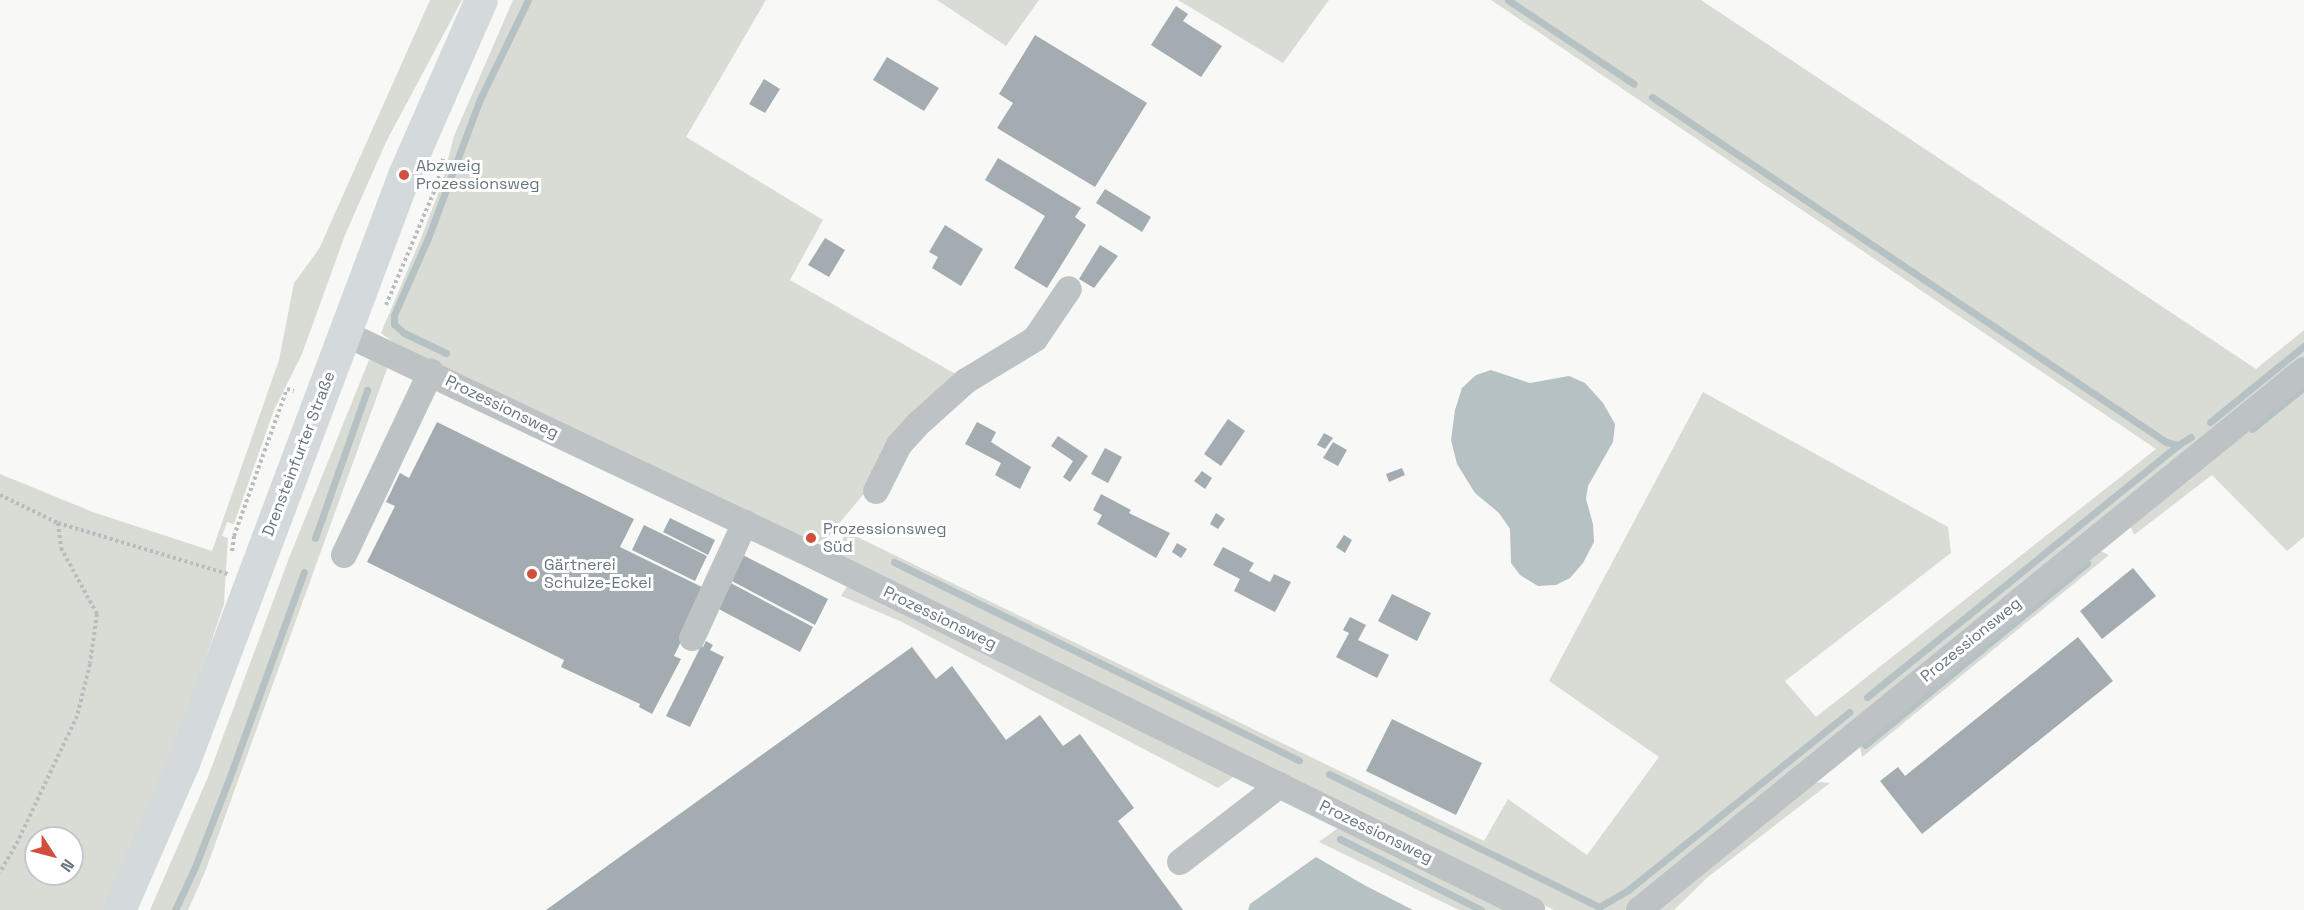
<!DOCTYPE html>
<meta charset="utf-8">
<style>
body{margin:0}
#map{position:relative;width:2304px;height:910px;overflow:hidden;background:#f8f8f6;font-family:"Space Grotesk",sans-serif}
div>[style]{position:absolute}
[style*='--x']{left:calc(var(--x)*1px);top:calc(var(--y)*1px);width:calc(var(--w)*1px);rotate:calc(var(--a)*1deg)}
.green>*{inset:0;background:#d9dcd5}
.water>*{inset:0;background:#b6c1c4}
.stream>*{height:7px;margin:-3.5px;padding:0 3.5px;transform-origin:3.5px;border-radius:3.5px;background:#b6c1c4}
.building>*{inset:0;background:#a3acb0}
.path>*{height:4px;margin-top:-2px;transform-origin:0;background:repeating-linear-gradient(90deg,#b8bcbe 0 3px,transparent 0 6px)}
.minor>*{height:26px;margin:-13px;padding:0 13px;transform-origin:13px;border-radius:13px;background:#bdc2c5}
.major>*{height:33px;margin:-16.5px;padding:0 16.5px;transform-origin:16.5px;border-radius:16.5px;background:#d4d9db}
.dots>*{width:16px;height:16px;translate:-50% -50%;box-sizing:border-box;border:3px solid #fff;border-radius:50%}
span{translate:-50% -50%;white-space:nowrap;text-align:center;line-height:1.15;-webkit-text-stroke:6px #fff;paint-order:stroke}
.poi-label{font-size:16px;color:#66767e}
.left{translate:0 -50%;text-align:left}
.street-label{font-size:16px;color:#66767e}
.north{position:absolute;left:24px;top:826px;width:60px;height:60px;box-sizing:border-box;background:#fff;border:2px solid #c2c8cb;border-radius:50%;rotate:126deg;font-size:16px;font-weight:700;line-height:24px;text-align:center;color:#66767e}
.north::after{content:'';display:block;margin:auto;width:21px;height:27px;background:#d1503d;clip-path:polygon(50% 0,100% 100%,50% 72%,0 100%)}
</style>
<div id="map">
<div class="green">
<i style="clip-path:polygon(evenodd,430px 0,462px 0,387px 140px,345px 235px,302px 354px,274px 410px,234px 524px,227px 522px,222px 536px,228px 538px,224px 604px,172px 757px,107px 910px,0 910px,0 474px,93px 512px,212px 551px,279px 360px,294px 283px,319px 249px,430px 0,36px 838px,72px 838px,72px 874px,36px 874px,36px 838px)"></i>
<i style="clip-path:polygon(513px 0,766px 0,686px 137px,823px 220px,790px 280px,961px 377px,827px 538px,813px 545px,397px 345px,381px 333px,421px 238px,441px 186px,454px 136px)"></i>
<i style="clip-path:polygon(937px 0,1039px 0,1006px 46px)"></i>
<i style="clip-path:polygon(1178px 0,1329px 0,1283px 63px)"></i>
<i style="clip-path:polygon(1491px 0,1701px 0,2256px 369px,2304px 330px,2304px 363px,1625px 910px,1554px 910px,838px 559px,839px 545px,847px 532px,1484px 841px,1508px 799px,1587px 855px,1659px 757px,1549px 681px,1703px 392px,1948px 527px,1951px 553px,1785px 681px,1816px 717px,2156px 449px)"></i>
<i style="clip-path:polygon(369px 360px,389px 363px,205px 872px,188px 910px,150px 910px,208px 777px,289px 558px)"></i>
<i style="clip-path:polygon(2304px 378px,2304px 537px,2287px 551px,2212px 475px,2134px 535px,2130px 525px)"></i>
<i style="clip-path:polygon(2100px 551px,2109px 555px,1862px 757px,1860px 747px,1864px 739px)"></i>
<i style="clip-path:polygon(849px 583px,1237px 774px,1218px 788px,900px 621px,841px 596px)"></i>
<i style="clip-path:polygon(1820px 782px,1830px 783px,1708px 877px,1674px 910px,1650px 910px,1808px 784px)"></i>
<i style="clip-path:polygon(1338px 828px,1511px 910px,1459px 910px,1319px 842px)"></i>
</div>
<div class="water">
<i style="clip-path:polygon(1491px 370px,1530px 383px,1569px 376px,1585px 383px,1603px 403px,1615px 424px,1613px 442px,1588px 486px,1586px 499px,1593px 524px,1594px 542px,1583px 563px,1570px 578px,1556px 585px,1538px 586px,1520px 575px,1511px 563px,1510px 529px,1499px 513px,1475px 493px,1457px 464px,1451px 440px,1455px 410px,1462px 388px,1476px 375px)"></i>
<i style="clip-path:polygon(1316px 857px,1366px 886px,1413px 910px,1248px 910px,1250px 904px)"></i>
</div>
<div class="stream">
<i style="--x:1508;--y:0;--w:151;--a:33.7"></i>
<i style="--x:1652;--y:97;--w:619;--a:33.87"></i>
<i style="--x:2166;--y:442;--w:12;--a:14"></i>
<i style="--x:2178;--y:445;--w:15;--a:-32"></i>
<i style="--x:446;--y:353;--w:47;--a:-154.5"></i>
<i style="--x:404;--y:333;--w:13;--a:-138"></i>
<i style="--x:394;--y:324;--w:9;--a:-90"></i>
<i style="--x:394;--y:315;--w:84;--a:-66.2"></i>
<i style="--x:428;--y:238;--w:148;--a:-69.5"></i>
<i style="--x:480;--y:99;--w:110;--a:-64.1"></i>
<i style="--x:2210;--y:422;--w:121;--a:-39"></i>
<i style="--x:2252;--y:429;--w:67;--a:-38.9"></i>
<i style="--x:315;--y:538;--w:157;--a:-70.6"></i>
<i style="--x:894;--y:562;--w:451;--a:26.1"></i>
<i style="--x:1867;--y:697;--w:400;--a:-39"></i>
<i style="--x:1865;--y:745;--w:287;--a:-39.3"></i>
<i style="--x:1329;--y:774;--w:301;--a:26.2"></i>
<i style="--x:1599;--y:907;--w:34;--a:-30"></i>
<i style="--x:1628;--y:890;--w:284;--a:-38.8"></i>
<i style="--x:1340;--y:839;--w:158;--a:26.7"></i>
<i style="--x:175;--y:910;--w:47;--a:-65.1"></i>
<i style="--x:195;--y:867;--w:94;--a:-68.9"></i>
<i style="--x:229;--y:779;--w:220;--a:-70.1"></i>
</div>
<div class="building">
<i style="clip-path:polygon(1176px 6px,1188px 14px,1183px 21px,1222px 46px,1201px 77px,1151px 45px)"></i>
<i style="clip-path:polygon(1035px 35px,1147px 103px,1095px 187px,997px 128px,1013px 103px,999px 94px)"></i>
<i style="clip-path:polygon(887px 57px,939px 88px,924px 111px,873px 80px)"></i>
<i style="clip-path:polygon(764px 79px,780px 89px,765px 113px,749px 104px)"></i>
<i style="clip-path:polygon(998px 158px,1081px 208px,1075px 217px,1086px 225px,1047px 288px,1014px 268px,1045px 216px,985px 180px)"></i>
<i style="clip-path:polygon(1105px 189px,1151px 217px,1142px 232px,1096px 203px)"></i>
<i style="clip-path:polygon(945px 225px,983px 249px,961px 286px,932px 268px,938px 257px,929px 252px)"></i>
<i style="clip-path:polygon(825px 238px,845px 250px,829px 277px,808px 265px)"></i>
<i style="clip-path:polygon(1100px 245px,1118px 256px,1094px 288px,1079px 279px)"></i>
<i style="clip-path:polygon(1228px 419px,1245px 431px,1221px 466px,1204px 454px)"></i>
<i style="clip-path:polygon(437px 422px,634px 519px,620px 547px,706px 589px,674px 656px,681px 659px,652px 714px,639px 707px,640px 704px,561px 667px,564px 660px,367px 562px,395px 506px,386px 502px,400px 473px,409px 478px)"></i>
<i style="clip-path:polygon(977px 422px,996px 432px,991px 442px,1031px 467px,1020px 489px,995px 475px,1001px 463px,965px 444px)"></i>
<i style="clip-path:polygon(1324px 433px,1333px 438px,1325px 449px,1317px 445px)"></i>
<i style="clip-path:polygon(1058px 436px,1088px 456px,1070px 482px,1063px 477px,1073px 461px,1051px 446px)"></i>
<i style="clip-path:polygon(1333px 442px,1347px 450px,1338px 466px,1323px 458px)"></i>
<i style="clip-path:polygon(1105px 448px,1122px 457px,1108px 483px,1091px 474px)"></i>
<i style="clip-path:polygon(1402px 468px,1405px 475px,1389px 482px,1386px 474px)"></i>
<i style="clip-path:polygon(1202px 471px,1212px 478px,1205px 489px,1194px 481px)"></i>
<i style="clip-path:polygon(1101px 494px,1131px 510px,1129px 513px,1170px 533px,1156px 558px,1097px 524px,1102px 515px,1093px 510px)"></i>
<i style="clip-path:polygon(1216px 513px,1225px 519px,1218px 529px,1210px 524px)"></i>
<i style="clip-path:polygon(670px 518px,715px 540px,708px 555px,663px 532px)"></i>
<i style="clip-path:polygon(644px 525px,707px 556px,695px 581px,632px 550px)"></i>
<i style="clip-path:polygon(1344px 535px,1352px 540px,1345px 553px,1336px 547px)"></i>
<i style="clip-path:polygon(1177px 543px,1187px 549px,1181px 558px,1172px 552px)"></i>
<i style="clip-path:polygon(1223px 547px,1254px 563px,1249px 571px,1270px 582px,1274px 574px,1291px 582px,1275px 612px,1234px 591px,1240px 579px,1213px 565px)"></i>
<i style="clip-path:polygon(741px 554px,828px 599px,815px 625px,728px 579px)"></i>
<i style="clip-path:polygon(2133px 568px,2156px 596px,2102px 639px,2080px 611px)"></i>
<i style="clip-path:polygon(727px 581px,813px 627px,800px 652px,713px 606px)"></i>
<i style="clip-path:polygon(1392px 594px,1431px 613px,1417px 641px,1378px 621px)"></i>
<i style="clip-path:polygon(1350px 617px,1366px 625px,1358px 640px,1389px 655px,1377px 678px,1336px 657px,1349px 633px,1343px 630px)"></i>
<i style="clip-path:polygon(2078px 637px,2113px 681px,1922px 834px,1880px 781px,1898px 767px,1905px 776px)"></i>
<i style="clip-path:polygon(706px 641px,713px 645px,710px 650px,724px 657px,690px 727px,666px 716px,701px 646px,703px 647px)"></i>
<i style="clip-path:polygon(912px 647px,936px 679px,952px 666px,1006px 740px,1040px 715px,1063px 746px,1080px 734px,1134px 808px,1118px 821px,1183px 910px,546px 910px)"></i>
<i style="clip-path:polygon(1392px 719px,1482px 763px,1456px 815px,1366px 771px)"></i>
</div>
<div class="path">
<i style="--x:386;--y:305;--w:130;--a:-67"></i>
<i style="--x:437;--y:185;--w:27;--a:-77"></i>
<i style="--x:0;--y:495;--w:64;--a:25.8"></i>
<i style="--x:58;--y:523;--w:25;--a:83"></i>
<i style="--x:61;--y:548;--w:75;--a:61.4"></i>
<i style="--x:97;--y:614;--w:50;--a:98"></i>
<i style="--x:90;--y:664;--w:54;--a:104"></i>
<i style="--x:77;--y:716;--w:138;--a:115.3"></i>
<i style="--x:18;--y:841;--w:36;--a:120"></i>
<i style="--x:58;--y:523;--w:177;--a:16.7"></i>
<i style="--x:232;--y:551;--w:15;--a:-82"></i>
<i style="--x:234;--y:536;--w:156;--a:-70.2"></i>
<i style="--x:287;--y:389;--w:7;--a:16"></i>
</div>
<div class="minor">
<i style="--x:344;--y:333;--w:527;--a:25.4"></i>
<i style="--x:820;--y:559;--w:794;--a:26.24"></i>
<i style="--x:876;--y:491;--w:51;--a:-63.4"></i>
<i style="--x:899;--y:445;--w:28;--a:-48"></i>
<i style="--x:918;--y:424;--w:64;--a:-41.9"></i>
<i style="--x:966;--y:381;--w:81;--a:-31.3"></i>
<i style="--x:1035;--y:339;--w:60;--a:-55.8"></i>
<i style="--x:344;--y:555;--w:203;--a:-64.6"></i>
<i style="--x:692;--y:638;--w:127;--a:-65.3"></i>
<i style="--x:1180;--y:862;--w:126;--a:-37.6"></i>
<i style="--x:1639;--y:910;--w:857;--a:-39.08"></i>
</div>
<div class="major">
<i style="--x:119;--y:910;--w:160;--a:-66.5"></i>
<i style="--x:183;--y:763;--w:628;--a:-69.4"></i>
<i style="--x:404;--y:175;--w:191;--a:-66.3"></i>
</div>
<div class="dots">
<i style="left:404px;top:175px;background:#d1503d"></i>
<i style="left:811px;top:538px;background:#d1503d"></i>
<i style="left:532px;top:574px;background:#d1503d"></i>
</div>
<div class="poi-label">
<span class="left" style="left:416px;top:175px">Abzweig<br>Prozessionsweg</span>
<span class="left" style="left:823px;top:538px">Prozessionsweg<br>Süd</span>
<span class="left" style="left:544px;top:574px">Gärtnerei<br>Schulze-Eckel</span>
</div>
<div class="street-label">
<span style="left:502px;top:407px;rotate:26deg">Prozessionsweg</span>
<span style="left:299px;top:454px;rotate:-69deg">Drensteinfurter Straße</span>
<span style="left:940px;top:618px;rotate:26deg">Prozessionsweg</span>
<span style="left:1971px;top:640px;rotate:-39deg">Prozessionsweg</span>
<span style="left:1376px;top:832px;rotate:26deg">Prozessionsweg</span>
</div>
<div class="north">N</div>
</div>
